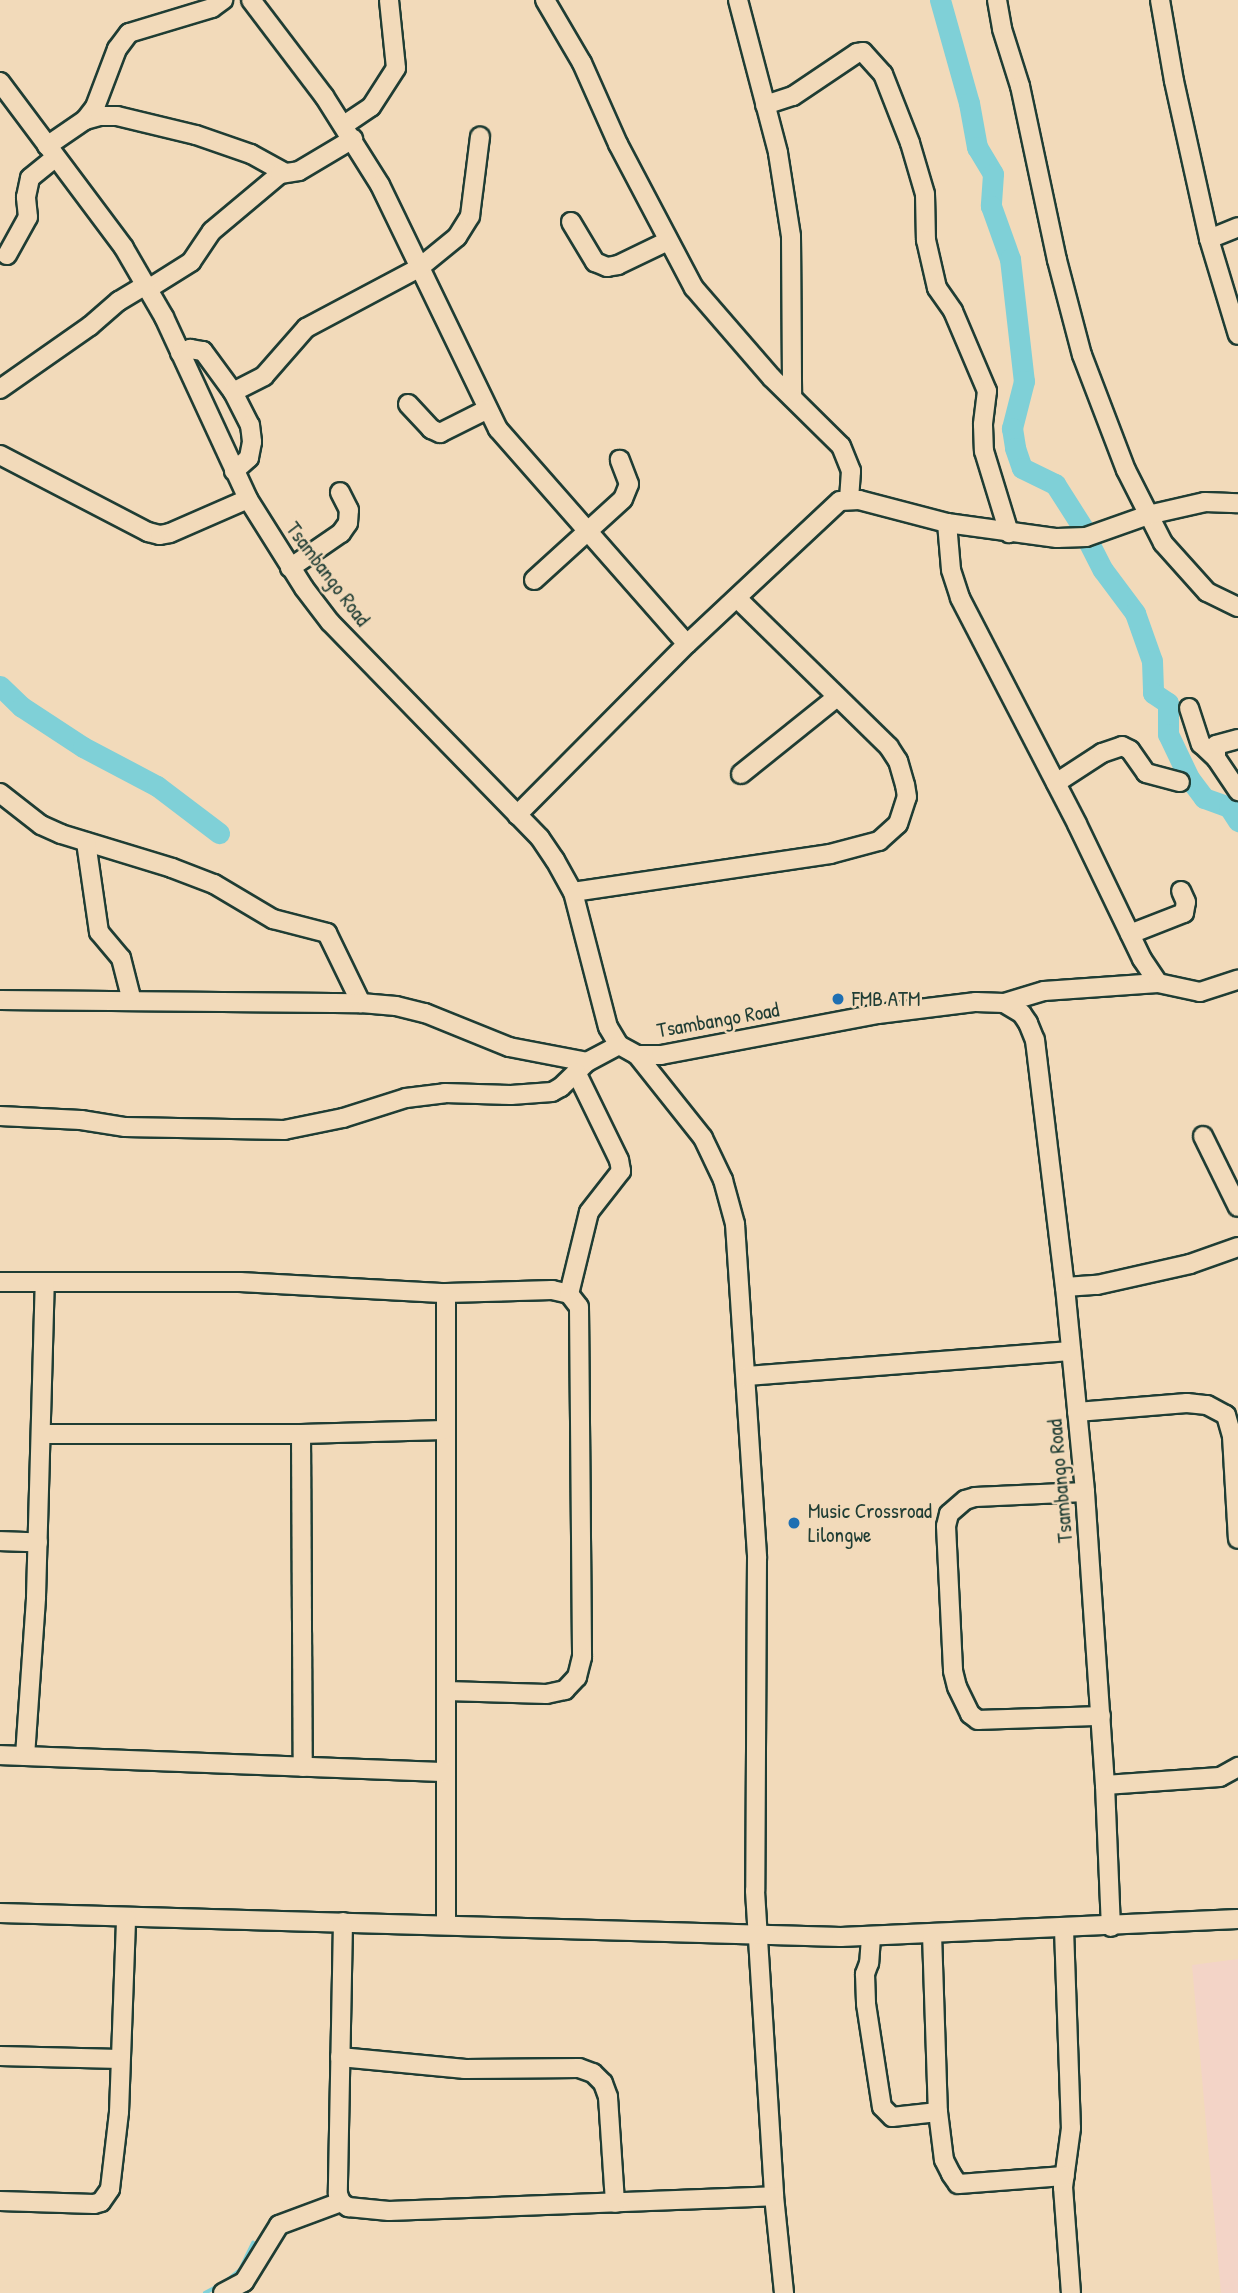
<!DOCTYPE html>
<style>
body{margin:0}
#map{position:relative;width:1238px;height:2293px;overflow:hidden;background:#f2daba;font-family:"Patrick Hand",sans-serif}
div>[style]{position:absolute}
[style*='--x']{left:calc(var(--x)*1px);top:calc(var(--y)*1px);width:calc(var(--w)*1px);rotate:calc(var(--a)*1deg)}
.built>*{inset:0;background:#f3d4c7}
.stream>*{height:3.5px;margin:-1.75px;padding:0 1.75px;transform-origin:1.75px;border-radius:1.75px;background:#7fd0d7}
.river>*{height:21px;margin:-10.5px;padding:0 10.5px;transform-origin:10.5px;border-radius:10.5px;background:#7fd0d7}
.roads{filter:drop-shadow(2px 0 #1f3d34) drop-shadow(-2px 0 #1f3d34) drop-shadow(0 2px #1f3d34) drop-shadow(0 -2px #1f3d34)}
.minor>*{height:18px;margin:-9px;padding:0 9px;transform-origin:9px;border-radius:9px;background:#f2daba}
.dots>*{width:19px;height:19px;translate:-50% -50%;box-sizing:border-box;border:4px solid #f2daba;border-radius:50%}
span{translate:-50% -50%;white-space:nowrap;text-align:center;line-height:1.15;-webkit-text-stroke:5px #f2daba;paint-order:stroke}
.street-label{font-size:21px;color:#1f3d34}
.poi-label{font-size:21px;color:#1f3d34}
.left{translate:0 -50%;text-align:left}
</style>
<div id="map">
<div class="built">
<i style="clip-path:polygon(1238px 1959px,1238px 2293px,1221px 2293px,1192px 1965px)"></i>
</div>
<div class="stream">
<i style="--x:205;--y:2293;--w:21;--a:-28"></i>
<i style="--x:224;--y:2283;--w:21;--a:-39"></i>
<i style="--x:240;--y:2270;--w:30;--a:-64"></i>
</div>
<div class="river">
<i style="--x:940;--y:0;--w:107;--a:74.3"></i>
<i style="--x:969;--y:103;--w:45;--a:79.7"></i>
<i style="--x:977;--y:147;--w:31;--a:59"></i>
<i style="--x:993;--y:174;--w:32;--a:94"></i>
<i style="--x:991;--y:206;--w:56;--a:70.3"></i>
<i style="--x:1010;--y:259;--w:123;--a:83.5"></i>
<i style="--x:1024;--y:381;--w:49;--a:104.3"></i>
<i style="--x:1012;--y:428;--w:20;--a:81"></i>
<i style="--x:1015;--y:448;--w:21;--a:71"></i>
<i style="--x:1022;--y:468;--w:37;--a:26"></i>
<i style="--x:1055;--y:484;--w:52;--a:57.5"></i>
<i style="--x:1089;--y:543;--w:30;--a:63"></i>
<i style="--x:1103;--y:570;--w:54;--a:53.3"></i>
<i style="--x:1135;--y:613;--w:51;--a:70.5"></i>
<i style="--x:1152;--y:661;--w:32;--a:88"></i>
<i style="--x:1153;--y:693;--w:18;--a:34"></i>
<i style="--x:1168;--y:703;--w:31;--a:90"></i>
<i style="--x:1168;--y:734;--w:49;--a:64.5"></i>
<i style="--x:1189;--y:778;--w:25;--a:53"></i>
<i style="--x:1204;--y:798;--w:27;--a:20"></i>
<i style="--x:1229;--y:807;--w:17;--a:57"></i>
<i style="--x:0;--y:686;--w:30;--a:44"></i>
<i style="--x:22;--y:707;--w:73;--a:33.3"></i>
<i style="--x:83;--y:747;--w:84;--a:27.8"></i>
<i style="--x:157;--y:786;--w:78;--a:37.2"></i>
</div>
<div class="roads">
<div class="minor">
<i style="--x:251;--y:0;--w:121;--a:52.8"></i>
<i style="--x:324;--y:96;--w:105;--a:57.8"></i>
<i style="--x:380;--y:185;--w:271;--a:64.2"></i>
<i style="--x:498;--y:429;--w:286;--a:48.7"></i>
<i style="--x:545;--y:0;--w:73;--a:59.6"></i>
<i style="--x:582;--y:63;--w:89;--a:66"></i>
<i style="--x:618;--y:144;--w:163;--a:62.2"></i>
<i style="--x:694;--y:288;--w:118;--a:49.1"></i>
<i style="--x:771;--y:377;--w:98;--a:44.6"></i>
<i style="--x:841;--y:446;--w:27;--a:68"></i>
<i style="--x:851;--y:471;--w:28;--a:94"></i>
<i style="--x:738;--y:0;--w:158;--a:75.3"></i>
<i style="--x:778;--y:153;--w:84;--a:81.1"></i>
<i style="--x:791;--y:236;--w:161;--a:89.6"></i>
<i style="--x:997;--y:0;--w:29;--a:80"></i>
<i style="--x:1002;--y:29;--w:60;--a:72.5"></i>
<i style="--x:1020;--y:86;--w:178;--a:78"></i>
<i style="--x:1057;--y:260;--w:98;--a:75.3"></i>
<i style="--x:1082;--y:355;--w:123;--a:69.1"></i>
<i style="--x:1126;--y:470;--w:82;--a:63.1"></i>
<i style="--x:1163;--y:543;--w:66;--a:48.1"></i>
<i style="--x:1207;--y:592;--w:34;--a:26"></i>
<i style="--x:1160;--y:0;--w:82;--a:80.2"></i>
<i style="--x:1174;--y:81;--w:162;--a:77.5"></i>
<i style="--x:1209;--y:239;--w:100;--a:73.2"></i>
<i style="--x:0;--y:82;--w:207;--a:53.2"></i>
<i style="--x:124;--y:248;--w:80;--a:59.9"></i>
<i style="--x:164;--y:317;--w:200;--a:65.2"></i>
<i style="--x:248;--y:499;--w:105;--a:57.8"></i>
<i style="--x:304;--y:588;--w:43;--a:52.6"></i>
<i style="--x:330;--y:622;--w:301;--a:45.8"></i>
<i style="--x:540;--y:838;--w:27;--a:56"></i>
<i style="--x:555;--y:860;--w:37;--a:61"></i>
<i style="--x:573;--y:892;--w:139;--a:75.5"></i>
<i style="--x:608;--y:1027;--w:21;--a:59"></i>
<i style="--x:619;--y:1045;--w:21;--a:29"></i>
<i style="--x:637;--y:1055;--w:24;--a:0"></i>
<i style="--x:661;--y:1055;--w:221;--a:-10.7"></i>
<i style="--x:878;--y:1014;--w:99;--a:-7"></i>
<i style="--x:976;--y:1002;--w:28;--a:2"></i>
<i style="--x:1004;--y:1003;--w:21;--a:31"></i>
<i style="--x:1022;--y:1014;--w:11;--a:56"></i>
<i style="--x:1028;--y:1023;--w:18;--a:68"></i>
<i style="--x:1035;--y:1040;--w:249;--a:83.1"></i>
<i style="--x:1065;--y:1287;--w:206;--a:84.4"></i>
<i style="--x:1085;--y:1492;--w:294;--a:86.1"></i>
<i style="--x:1105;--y:1785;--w:142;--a:87.6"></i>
<i style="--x:765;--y:105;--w:29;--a:-18"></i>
<i style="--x:793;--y:96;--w:77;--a:-33.9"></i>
<i style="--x:857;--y:53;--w:6;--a:-9"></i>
<i style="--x:863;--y:52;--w:30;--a:48"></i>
<i style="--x:883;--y:74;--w:74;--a:68.6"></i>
<i style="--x:910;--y:143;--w:53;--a:73.6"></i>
<i style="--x:925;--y:194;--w:46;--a:88.8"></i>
<i style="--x:926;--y:240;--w:49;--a:77.1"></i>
<i style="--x:937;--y:288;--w:28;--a:55"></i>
<i style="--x:953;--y:311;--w:87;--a:67"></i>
<i style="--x:987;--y:391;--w:34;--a:97"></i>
<i style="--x:983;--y:425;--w:26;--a:88"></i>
<i style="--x:984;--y:451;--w:86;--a:73"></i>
<i style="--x:85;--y:120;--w:16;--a:-15"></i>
<i style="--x:100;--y:116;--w:17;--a:0"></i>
<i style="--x:117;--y:116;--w:81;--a:13.5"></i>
<i style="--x:196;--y:135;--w:58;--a:19.1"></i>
<i style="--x:251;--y:154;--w:39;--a:29"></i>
<i style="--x:344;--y:125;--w:32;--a:-34"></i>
<i style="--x:371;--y:107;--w:46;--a:-57.3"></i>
<i style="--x:396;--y:68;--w:68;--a:-95.9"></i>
<i style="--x:47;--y:146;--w:46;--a:-34.4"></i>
<i style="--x:85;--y:120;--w:16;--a:-52"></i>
<i style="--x:95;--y:107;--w:62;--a:-69.2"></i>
<i style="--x:117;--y:49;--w:20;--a:-53"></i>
<i style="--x:129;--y:33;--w:87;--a:-16.8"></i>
<i style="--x:212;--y:8;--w:14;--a:-36"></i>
<i style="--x:571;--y:222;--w:47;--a:59"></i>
<i style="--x:595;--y:262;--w:13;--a:23"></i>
<i style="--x:607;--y:267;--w:11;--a:-10"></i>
<i style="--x:618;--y:265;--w:55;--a:-25.6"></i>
<i style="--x:1209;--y:239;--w:31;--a:-22"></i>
<i style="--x:7;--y:255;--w:43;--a:-61.1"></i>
<i style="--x:28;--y:217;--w:20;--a:-96"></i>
<i style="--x:26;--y:197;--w:19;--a:-78"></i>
<i style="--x:30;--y:178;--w:33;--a:-39"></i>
<i style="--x:148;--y:289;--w:51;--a:-32.1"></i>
<i style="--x:191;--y:262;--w:37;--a:-56"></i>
<i style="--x:212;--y:231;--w:89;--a:-40"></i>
<i style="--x:280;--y:174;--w:19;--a:-9"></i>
<i style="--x:299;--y:171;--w:63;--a:-30.7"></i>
<i style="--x:180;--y:353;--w:11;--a:-22"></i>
<i style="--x:190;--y:349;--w:13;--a:9"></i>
<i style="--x:203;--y:351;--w:51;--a:53.8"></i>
<i style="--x:233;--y:392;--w:37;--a:63"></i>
<i style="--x:250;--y:425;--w:17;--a:83"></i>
<i style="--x:252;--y:442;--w:16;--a:101"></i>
<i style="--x:249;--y:458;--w:20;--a:139"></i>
<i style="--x:0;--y:389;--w:110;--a:-35"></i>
<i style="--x:90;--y:326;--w:38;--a:-41"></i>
<i style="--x:119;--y:301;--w:31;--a:-31"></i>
<i style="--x:233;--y:392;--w:35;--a:-27"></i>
<i style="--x:264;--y:376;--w:64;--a:-48.8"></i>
<i style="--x:306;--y:328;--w:128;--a:-28"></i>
<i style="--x:419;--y:268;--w:49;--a:-39.2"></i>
<i style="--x:457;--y:237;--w:25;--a:-58"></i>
<i style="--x:470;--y:216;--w:80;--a:-82.8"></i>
<i style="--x:408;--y:404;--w:34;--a:47"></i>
<i style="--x:431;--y:429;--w:10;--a:24"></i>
<i style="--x:440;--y:433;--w:51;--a:-26.6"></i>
<i style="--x:0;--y:455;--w:167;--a:27.5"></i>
<i style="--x:148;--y:532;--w:12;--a:14"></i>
<i style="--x:160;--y:535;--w:10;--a:-11"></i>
<i style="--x:170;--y:533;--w:85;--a:-23.6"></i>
<i style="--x:947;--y:523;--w:47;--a:85.1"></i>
<i style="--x:951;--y:570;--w:29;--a:72"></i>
<i style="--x:960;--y:598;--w:254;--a:62.6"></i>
<i style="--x:1077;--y:824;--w:150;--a:64.3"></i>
<i style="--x:1142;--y:959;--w:29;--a:56"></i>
<i style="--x:290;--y:568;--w:62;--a:-34.5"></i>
<i style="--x:341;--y:533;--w:12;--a:-55"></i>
<i style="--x:348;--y:523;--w:13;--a:-86"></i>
<i style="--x:349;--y:510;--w:20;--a:-117"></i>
<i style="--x:534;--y:580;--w:120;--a:-42.3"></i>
<i style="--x:623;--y:499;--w:16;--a:-68"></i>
<i style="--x:629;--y:484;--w:26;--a:-111"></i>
<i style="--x:1189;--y:708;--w:38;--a:72"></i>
<i style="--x:1201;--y:744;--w:21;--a:43"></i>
<i style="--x:1216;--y:758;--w:40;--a:56"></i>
<i style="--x:1216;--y:758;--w:13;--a:-90"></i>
<i style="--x:1216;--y:745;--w:23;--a:-15"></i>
<i style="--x:741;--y:774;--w:122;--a:-38.7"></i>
<i style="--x:1056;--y:783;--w:55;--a:-33.1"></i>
<i style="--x:1102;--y:753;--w:21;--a:-19"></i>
<i style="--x:1122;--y:746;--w:9;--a:27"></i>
<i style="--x:1130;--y:750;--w:28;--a:55"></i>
<i style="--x:1146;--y:773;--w:35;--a:15"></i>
<i style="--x:0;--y:793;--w:52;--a:38"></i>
<i style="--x:41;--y:825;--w:22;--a:24"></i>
<i style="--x:61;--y:834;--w:116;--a:17"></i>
<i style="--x:172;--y:868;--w:45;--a:20.9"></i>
<i style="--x:214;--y:884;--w:69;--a:30.7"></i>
<i style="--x:273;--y:919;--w:56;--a:14.5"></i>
<i style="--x:327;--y:933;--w:78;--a:64.1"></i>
<i style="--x:517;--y:815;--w:241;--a:-45.2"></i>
<i style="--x:687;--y:644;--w:209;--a:-43.1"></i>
<i style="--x:840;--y:501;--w:19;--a:-3"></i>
<i style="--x:859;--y:500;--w:91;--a:14.6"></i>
<i style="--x:947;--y:523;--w:111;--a:7.8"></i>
<i style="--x:1057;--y:538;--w:29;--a:-2"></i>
<i style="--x:1086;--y:537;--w:66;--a:-19.5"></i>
<i style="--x:1148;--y:515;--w:58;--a:-12.8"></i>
<i style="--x:1205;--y:502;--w:33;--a:2"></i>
<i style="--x:86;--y:842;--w:91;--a:81.8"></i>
<i style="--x:99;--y:932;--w:34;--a:50"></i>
<i style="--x:121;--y:958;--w:44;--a:75.7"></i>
<i style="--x:573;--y:892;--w:260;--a:-8.4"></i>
<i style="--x:830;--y:854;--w:51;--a:-14.9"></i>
<i style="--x:879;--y:841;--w:25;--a:-42"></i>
<i style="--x:898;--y:824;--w:28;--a:-72"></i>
<i style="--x:907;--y:797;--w:12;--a:-99"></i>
<i style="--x:905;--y:785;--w:25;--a:-106"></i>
<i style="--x:898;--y:761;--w:17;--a:-123"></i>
<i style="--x:889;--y:747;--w:211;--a:-135.6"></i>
<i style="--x:1130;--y:934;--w:58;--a:-21.3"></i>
<i style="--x:1184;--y:913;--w:11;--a:-80"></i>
<i style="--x:1186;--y:902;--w:12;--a:-114"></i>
<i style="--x:0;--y:1000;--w:361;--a:0.5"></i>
<i style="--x:361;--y:1003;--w:35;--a:5"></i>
<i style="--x:396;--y:1006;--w:30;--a:14"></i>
<i style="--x:425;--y:1013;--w:91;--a:22"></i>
<i style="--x:509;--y:1047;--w:79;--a:10.9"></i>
<i style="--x:1004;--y:1003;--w:42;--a:-16.7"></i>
<i style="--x:1044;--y:991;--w:114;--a:-4"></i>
<i style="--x:1158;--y:983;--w:43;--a:12.1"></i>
<i style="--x:1200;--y:992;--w:40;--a:-18"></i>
<i style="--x:637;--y:1055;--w:106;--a:51.5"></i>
<i style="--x:703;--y:1138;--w:47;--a:64.5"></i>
<i style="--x:723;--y:1180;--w:46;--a:74.7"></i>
<i style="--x:735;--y:1224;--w:335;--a:86.2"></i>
<i style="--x:757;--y:1558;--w:333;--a:90.3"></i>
<i style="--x:755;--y:1891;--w:306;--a:86.4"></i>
<i style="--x:774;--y:2196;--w:98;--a:84.1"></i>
<i style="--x:0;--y:1116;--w:81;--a:2.8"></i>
<i style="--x:81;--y:1120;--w:45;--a:9"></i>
<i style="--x:125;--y:1127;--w:159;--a:1.1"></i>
<i style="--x:284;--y:1130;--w:60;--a:-11.5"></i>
<i style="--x:343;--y:1118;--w:66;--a:-17.6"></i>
<i style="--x:406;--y:1098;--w:39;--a:-7"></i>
<i style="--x:445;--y:1093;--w:66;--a:1.7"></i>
<i style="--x:511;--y:1095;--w:41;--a:-4.2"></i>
<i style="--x:552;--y:1092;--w:10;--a:-29"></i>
<i style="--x:561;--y:1087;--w:36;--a:-44"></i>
<i style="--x:587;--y:1062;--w:36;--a:-28"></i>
<i style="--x:1203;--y:1136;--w:79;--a:63.8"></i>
<i style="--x:0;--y:1282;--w:240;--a:0"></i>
<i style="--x:240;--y:1282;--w:206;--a:3.1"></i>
<i style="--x:446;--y:1293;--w:106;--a:-1.6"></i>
<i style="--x:552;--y:1290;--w:17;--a:13"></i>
<i style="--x:569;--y:1294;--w:16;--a:52"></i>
<i style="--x:579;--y:1307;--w:350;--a:89.5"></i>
<i style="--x:582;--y:1657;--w:21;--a:104"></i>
<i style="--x:577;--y:1677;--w:18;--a:133"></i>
<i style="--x:565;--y:1690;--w:19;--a:168"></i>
<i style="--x:546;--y:1694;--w:99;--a:-178.3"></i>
<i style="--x:1065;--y:1287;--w:32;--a:-4"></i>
<i style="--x:1097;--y:1285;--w:95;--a:-12.7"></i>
<i style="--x:1190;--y:1264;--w:51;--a:-19.5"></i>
<i style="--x:446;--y:1293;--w:632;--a:90"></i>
<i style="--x:569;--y:1294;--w:84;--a:-76.3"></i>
<i style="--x:589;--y:1212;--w:52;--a:-52"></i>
<i style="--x:621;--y:1171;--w:11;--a:-100"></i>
<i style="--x:619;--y:1160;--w:98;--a:-116"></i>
<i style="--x:746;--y:1376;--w:326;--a:-4.4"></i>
<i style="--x:1077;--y:1412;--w:110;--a:-4.7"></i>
<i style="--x:1187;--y:1403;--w:20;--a:6"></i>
<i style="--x:1207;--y:1405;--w:21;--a:28"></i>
<i style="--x:1226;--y:1415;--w:22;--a:74"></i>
<i style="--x:1232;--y:1436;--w:103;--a:86.7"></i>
<i style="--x:43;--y:1434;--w:258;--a:0"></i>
<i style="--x:301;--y:1434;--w:143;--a:-1.6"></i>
<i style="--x:301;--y:1434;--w:333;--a:89.7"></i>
<i style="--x:1085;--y:1492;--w:110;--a:177.4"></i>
<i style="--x:975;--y:1497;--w:10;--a:163"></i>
<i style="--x:965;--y:1500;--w:21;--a:139"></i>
<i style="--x:949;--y:1514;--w:12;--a:104"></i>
<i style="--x:946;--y:1526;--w:145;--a:87.2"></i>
<i style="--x:953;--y:1671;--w:16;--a:76"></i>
<i style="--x:957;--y:1687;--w:30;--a:64"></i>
<i style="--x:970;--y:1714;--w:10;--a:37"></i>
<i style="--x:978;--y:1720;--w:123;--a:-1.9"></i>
<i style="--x:0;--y:1541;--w:38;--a:2"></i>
<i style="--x:0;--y:1755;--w:446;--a:2.2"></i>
<i style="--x:25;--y:1756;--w:159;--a:-86"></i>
<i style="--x:36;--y:1597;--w:313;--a:-88.4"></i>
<i style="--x:1105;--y:1785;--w:115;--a:-4"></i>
<i style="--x:1220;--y:1777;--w:21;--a:-29"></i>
<i style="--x:0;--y:1913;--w:841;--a:1.63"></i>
<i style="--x:841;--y:1937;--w:397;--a:-2.6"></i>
<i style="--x:343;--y:1922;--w:272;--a:91.1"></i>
<i style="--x:338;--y:2194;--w:9;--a:69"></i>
<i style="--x:341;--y:2202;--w:9;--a:36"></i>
<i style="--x:348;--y:2207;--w:41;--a:5.6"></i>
<i style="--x:389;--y:2211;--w:385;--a:-2.2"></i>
<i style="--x:1064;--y:1929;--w:199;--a:88"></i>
<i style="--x:1071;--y:2128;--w:60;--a:97.7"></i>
<i style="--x:1063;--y:2187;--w:106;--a:85.7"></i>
<i style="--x:932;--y:1934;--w:178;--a:88.1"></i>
<i style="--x:938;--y:2112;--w:48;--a:82.9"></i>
<i style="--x:944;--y:2160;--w:16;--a:63"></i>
<i style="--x:951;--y:2174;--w:12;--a:55"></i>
<i style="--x:958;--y:2184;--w:107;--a:-4.3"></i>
<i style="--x:871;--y:1937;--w:26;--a:94"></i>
<i style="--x:869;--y:1963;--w:12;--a:110"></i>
<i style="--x:865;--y:1974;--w:30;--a:88"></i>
<i style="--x:866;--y:2004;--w:104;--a:81.2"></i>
<i style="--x:882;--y:2107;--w:14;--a:45"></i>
<i style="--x:892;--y:2117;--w:46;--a:-6.2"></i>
<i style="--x:0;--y:2056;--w:120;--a:1.4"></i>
<i style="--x:340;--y:2057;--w:126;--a:5.5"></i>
<i style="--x:465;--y:2069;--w:114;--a:-0.5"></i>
<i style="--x:579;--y:2068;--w:15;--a:20"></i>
<i style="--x:593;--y:2073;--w:14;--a:45"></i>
<i style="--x:603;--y:2083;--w:15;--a:70"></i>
<i style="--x:608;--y:2097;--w:106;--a:86.2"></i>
<i style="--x:0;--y:2201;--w:94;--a:1.8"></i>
<i style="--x:94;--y:2204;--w:7;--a:-16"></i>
<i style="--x:101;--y:2202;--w:16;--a:-55"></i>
<i style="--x:110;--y:2189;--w:78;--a:-83.3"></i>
<i style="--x:119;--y:2112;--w:194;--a:-87.9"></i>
<i style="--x:223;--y:2293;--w:24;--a:-28"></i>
<i style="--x:244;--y:2282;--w:67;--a:-58.4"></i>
<i style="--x:279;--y:2225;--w:66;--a:-20.4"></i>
</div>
</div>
<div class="dots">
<i style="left:838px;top:999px;background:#1f6fb2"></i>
<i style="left:794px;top:1523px;background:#1f6fb2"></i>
</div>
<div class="street-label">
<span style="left:328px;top:574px;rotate:53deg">Tsambango Road</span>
<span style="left:718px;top:1020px;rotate:-10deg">Tsambango Road</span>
<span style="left:1060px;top:1481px;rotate:-95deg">Tsambango Road</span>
</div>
<div class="poi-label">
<span class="left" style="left:852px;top:999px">FMB ATM</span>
<span class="left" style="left:808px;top:1523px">Music Crossroad<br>Lilongwe</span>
</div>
</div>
